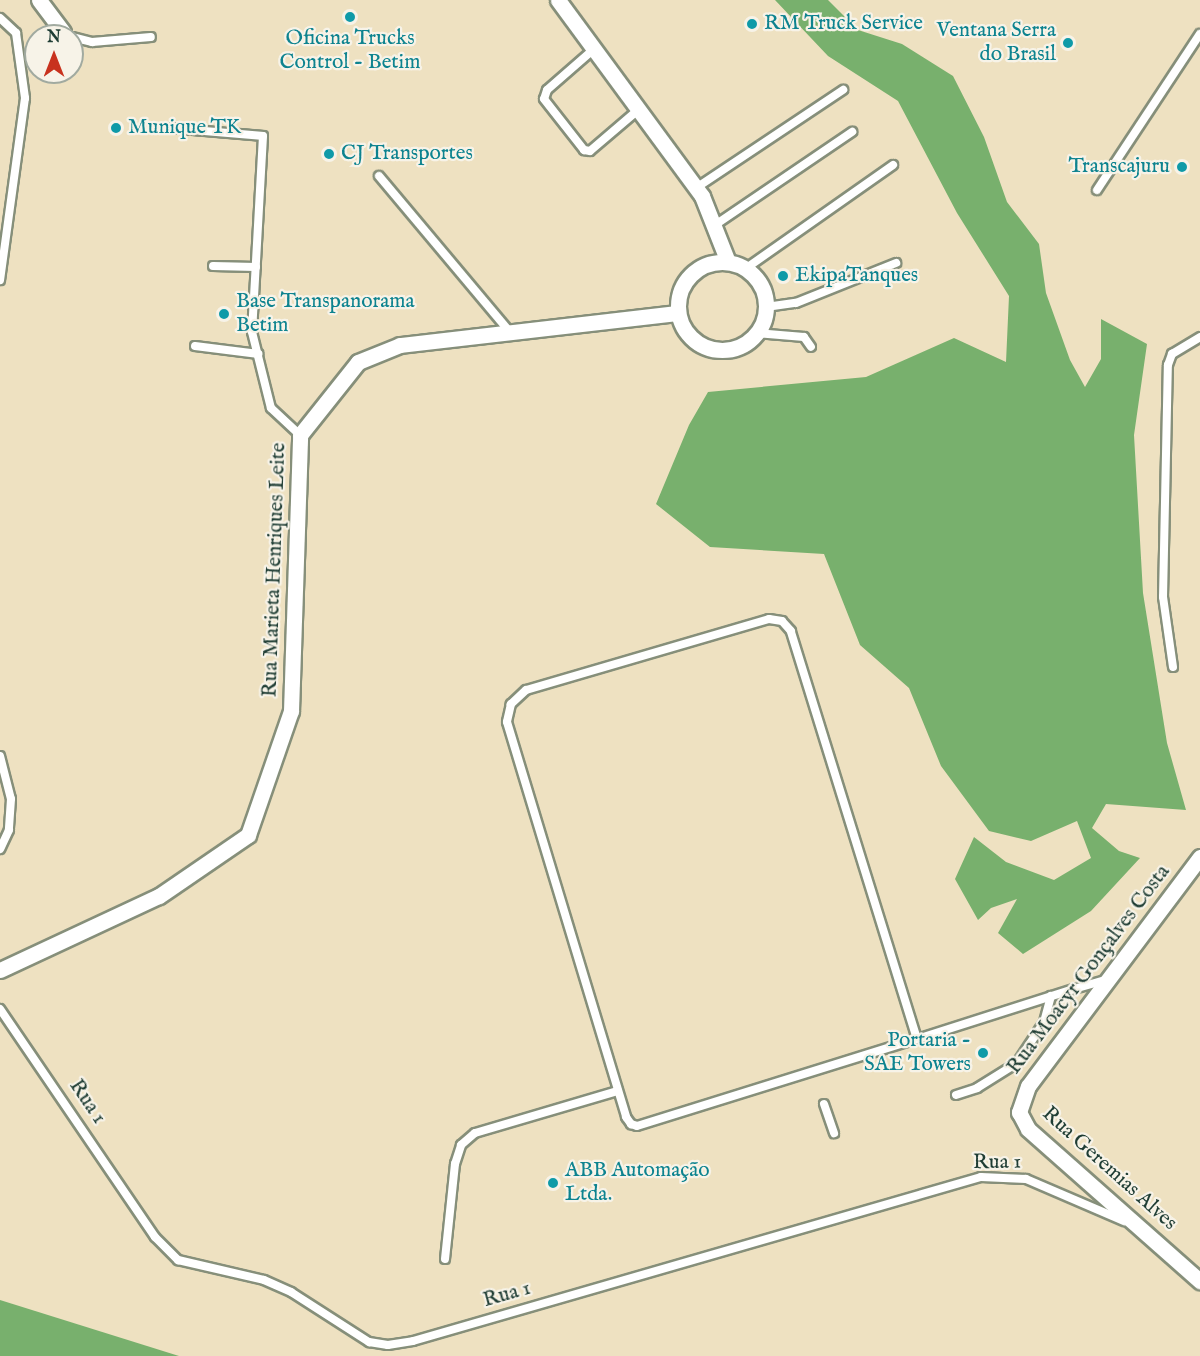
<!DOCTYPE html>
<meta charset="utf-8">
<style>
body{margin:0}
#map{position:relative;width:1200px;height:1356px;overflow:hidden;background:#eee1c1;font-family:"IM FELL English",serif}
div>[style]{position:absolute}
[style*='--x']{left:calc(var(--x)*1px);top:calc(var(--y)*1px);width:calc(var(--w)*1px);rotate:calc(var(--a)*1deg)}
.forest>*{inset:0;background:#78b06d}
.roads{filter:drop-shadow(2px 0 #868f7a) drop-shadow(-2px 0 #868f7a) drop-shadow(0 2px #868f7a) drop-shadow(0 -2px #868f7a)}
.service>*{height:8px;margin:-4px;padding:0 4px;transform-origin:4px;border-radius:4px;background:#fff}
.minor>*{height:15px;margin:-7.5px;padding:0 7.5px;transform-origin:7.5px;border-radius:7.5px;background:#fff}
.minor>.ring{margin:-7.5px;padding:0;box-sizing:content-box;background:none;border:15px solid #fff;border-radius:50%}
.dots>*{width:16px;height:16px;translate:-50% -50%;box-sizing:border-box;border:3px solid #f7f3e8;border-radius:50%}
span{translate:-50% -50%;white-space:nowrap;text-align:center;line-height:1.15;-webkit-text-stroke:4.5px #f7f3e8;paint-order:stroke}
.culture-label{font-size:21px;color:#0d838f}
.left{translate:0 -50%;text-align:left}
.right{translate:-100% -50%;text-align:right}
.street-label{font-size:21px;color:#1f3d34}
.north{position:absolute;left:24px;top:24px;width:60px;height:60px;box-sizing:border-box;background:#f7f3e8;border:2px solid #a1aaa0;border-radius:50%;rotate:0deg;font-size:16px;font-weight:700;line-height:24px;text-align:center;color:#1f3d34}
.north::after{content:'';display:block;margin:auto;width:21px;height:27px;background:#c8321e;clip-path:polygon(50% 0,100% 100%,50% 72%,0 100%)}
</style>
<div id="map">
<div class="forest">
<i style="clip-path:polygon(775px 0,828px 0,858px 30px,902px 44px,953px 76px,984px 137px,1007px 202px,1039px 244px,1046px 293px,1070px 360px,1085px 387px,1101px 359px,1101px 319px,1147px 344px,1134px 435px,1143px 593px,1167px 743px,1186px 810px,1106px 804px,1092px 828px,1119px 851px,1140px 858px,1091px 911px,1023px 954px,998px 933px,1017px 899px,991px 908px,978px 920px,955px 879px,974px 837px,1006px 862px,1054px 880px,1091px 858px,1077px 821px,1031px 841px,989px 831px,941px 766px,909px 688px,860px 645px,824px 554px,710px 547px,656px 504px,689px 425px,708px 392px,866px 377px,954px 338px,1006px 362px,1009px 296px,957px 213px,898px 101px,828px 56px)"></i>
<i style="clip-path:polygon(0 1300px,179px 1356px,0 1356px)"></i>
</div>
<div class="roads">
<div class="service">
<i style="--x:0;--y:18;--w:22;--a:43"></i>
<i style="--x:16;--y:33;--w:66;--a:82.1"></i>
<i style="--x:25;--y:98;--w:184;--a:97.8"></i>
<i style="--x:72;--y:37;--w:21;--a:14"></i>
<i style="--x:92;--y:42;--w:59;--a:-4.8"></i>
<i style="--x:594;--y:49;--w:62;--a:138.9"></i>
<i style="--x:547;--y:90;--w:9;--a:108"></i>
<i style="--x:544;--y:99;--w:65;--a:51.9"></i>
<i style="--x:584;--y:150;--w:6;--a:9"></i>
<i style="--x:590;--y:151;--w:63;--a:-40.5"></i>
<i style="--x:170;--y:128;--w:93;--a:4.9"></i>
<i style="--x:263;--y:136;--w:196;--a:93.2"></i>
<i style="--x:252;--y:332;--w:78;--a:76"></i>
<i style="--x:271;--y:408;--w:40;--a:43"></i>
<i style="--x:379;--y:176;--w:204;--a:50"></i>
<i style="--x:696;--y:188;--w:177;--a:-33.7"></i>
<i style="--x:1097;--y:190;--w:187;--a:-56.6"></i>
<i style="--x:715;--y:225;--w:166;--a:-34.2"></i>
<i style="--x:213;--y:266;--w:43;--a:1.3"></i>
<i style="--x:745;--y:269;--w:181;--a:-35.1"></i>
<i style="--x:766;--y:307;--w:30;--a:-8"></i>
<i style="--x:796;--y:303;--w:108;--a:-21.8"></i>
<i style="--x:756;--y:333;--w:48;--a:4.8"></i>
<i style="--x:804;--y:337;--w:12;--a:55"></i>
<i style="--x:195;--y:346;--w:64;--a:7.2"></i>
<i style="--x:1173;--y:667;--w:71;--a:-98.1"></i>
<i style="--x:1163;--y:597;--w:232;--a:-88.8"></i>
<i style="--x:1168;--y:365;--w:12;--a:-70"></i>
<i style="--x:1172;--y:354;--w:33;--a:-31"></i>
<i style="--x:0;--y:756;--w:44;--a:75.7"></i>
<i style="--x:11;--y:799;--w:31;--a:94"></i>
<i style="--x:9;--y:830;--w:21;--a:115"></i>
<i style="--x:0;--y:1009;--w:276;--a:55.8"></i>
<i style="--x:155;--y:1237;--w:33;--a:45"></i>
<i style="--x:178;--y:1260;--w:88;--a:13.1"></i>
<i style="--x:264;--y:1280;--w:30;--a:24"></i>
<i style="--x:291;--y:1292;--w:93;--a:32.7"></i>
<i style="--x:369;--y:1342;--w:19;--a:9"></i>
<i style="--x:388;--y:1345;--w:25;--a:-9"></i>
<i style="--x:413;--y:1341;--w:591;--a:-16.11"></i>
<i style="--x:981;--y:1177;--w:45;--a:2.5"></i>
<i style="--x:1026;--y:1179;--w:107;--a:23.2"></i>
<i style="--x:917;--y:1039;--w:427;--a:-107.2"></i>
<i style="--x:791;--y:631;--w:13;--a:-132"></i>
<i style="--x:782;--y:621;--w:13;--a:-171"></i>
<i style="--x:769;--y:619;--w:253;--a:163.7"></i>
<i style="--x:526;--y:690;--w:21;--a:137"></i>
<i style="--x:511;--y:704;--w:18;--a:103"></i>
<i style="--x:507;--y:722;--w:413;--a:73.2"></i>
<i style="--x:626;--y:1117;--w:9;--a:54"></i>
<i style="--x:631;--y:1124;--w:6;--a:18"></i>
<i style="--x:637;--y:1126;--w:293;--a:-17.3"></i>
<i style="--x:917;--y:1039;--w:165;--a:-17.7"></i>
<i style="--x:1074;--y:989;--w:33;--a:-16"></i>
<i style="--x:956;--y:1095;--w:22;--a:-18"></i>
<i style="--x:977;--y:1088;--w:47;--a:-32"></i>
<i style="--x:1017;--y:1063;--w:49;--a:-56.6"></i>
<i style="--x:1044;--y:1022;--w:27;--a:-75"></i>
<i style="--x:824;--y:1104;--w:31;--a:71"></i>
<i style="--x:445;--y:1259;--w:96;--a:-84"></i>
<i style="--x:455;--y:1164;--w:20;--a:-72"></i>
<i style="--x:461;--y:1145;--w:18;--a:-41"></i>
<i style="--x:475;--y:1133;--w:149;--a:-16.4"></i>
</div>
<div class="minor">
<i style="--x:39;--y:0;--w:40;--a:53"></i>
<i style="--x:558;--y:0;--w:243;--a:53.7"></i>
<i style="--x:702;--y:196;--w:71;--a:68.5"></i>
<i class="ring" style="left:678px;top:262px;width:73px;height:73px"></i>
<i style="--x:1200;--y:857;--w:286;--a:126.9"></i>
<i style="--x:1028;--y:1086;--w:28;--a:109"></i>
<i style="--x:1019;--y:1112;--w:19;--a:62"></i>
<i style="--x:1028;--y:1129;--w:230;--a:41.5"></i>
<i style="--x:0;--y:970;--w:175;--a:-25"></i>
<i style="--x:159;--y:896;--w:108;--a:-34.4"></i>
<i style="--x:248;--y:835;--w:131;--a:-70.9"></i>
<i style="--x:291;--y:711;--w:276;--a:-88.1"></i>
<i style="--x:300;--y:435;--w:93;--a:-51.5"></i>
<i style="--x:358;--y:362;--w:45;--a:-22"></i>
<i style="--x:400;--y:345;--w:280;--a:-6.6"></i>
</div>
</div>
<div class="dots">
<i style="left:350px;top:17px;background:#0f9aa8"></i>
<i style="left:752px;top:24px;background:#0f9aa8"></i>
<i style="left:1068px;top:43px;background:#0f9aa8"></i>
<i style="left:116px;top:128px;background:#0f9aa8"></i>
<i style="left:329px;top:154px;background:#0f9aa8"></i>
<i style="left:1182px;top:167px;background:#0f9aa8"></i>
<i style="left:783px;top:276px;background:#0f9aa8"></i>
<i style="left:224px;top:314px;background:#0f9aa8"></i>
<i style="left:983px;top:1053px;background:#0f9aa8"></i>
<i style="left:553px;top:1183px;background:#0f9aa8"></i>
</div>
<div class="culture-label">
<span class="left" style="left:764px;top:24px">RM Truck Service</span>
<span class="right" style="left:1056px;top:43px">Ventana Serra<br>do Brasil</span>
<span style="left:350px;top:51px">Oficina Trucks<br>Control - Betim</span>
<span class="left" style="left:128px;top:128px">Munique TK</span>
<span class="left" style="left:341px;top:154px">CJ Transportes</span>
<span class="right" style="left:1170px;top:167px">Transcajuru</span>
<span class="left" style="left:795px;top:276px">EkipaTanques</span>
<span class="left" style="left:236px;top:314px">Base Transpanorama<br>Betim</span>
<span class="right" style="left:971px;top:1053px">Portaria -<br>SAE Towers</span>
<span class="left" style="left:565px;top:1183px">ABB Automação<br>Ltda.</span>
</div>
<div class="street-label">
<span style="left:275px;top:570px;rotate:-88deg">Rua Marieta Henriques Leite</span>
<span style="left:1089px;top:970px;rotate:-53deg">Rua Moacyr Gonçalves Costa</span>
<span style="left:87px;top:1102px;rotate:56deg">Rua 1</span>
<span style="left:997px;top:1163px;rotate:-1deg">Rua 1</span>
<span style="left:1109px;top:1169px;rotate:42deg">Rua Geremias Alves</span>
<span style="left:507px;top:1295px;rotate:-16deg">Rua 1</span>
</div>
<div class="north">N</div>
</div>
